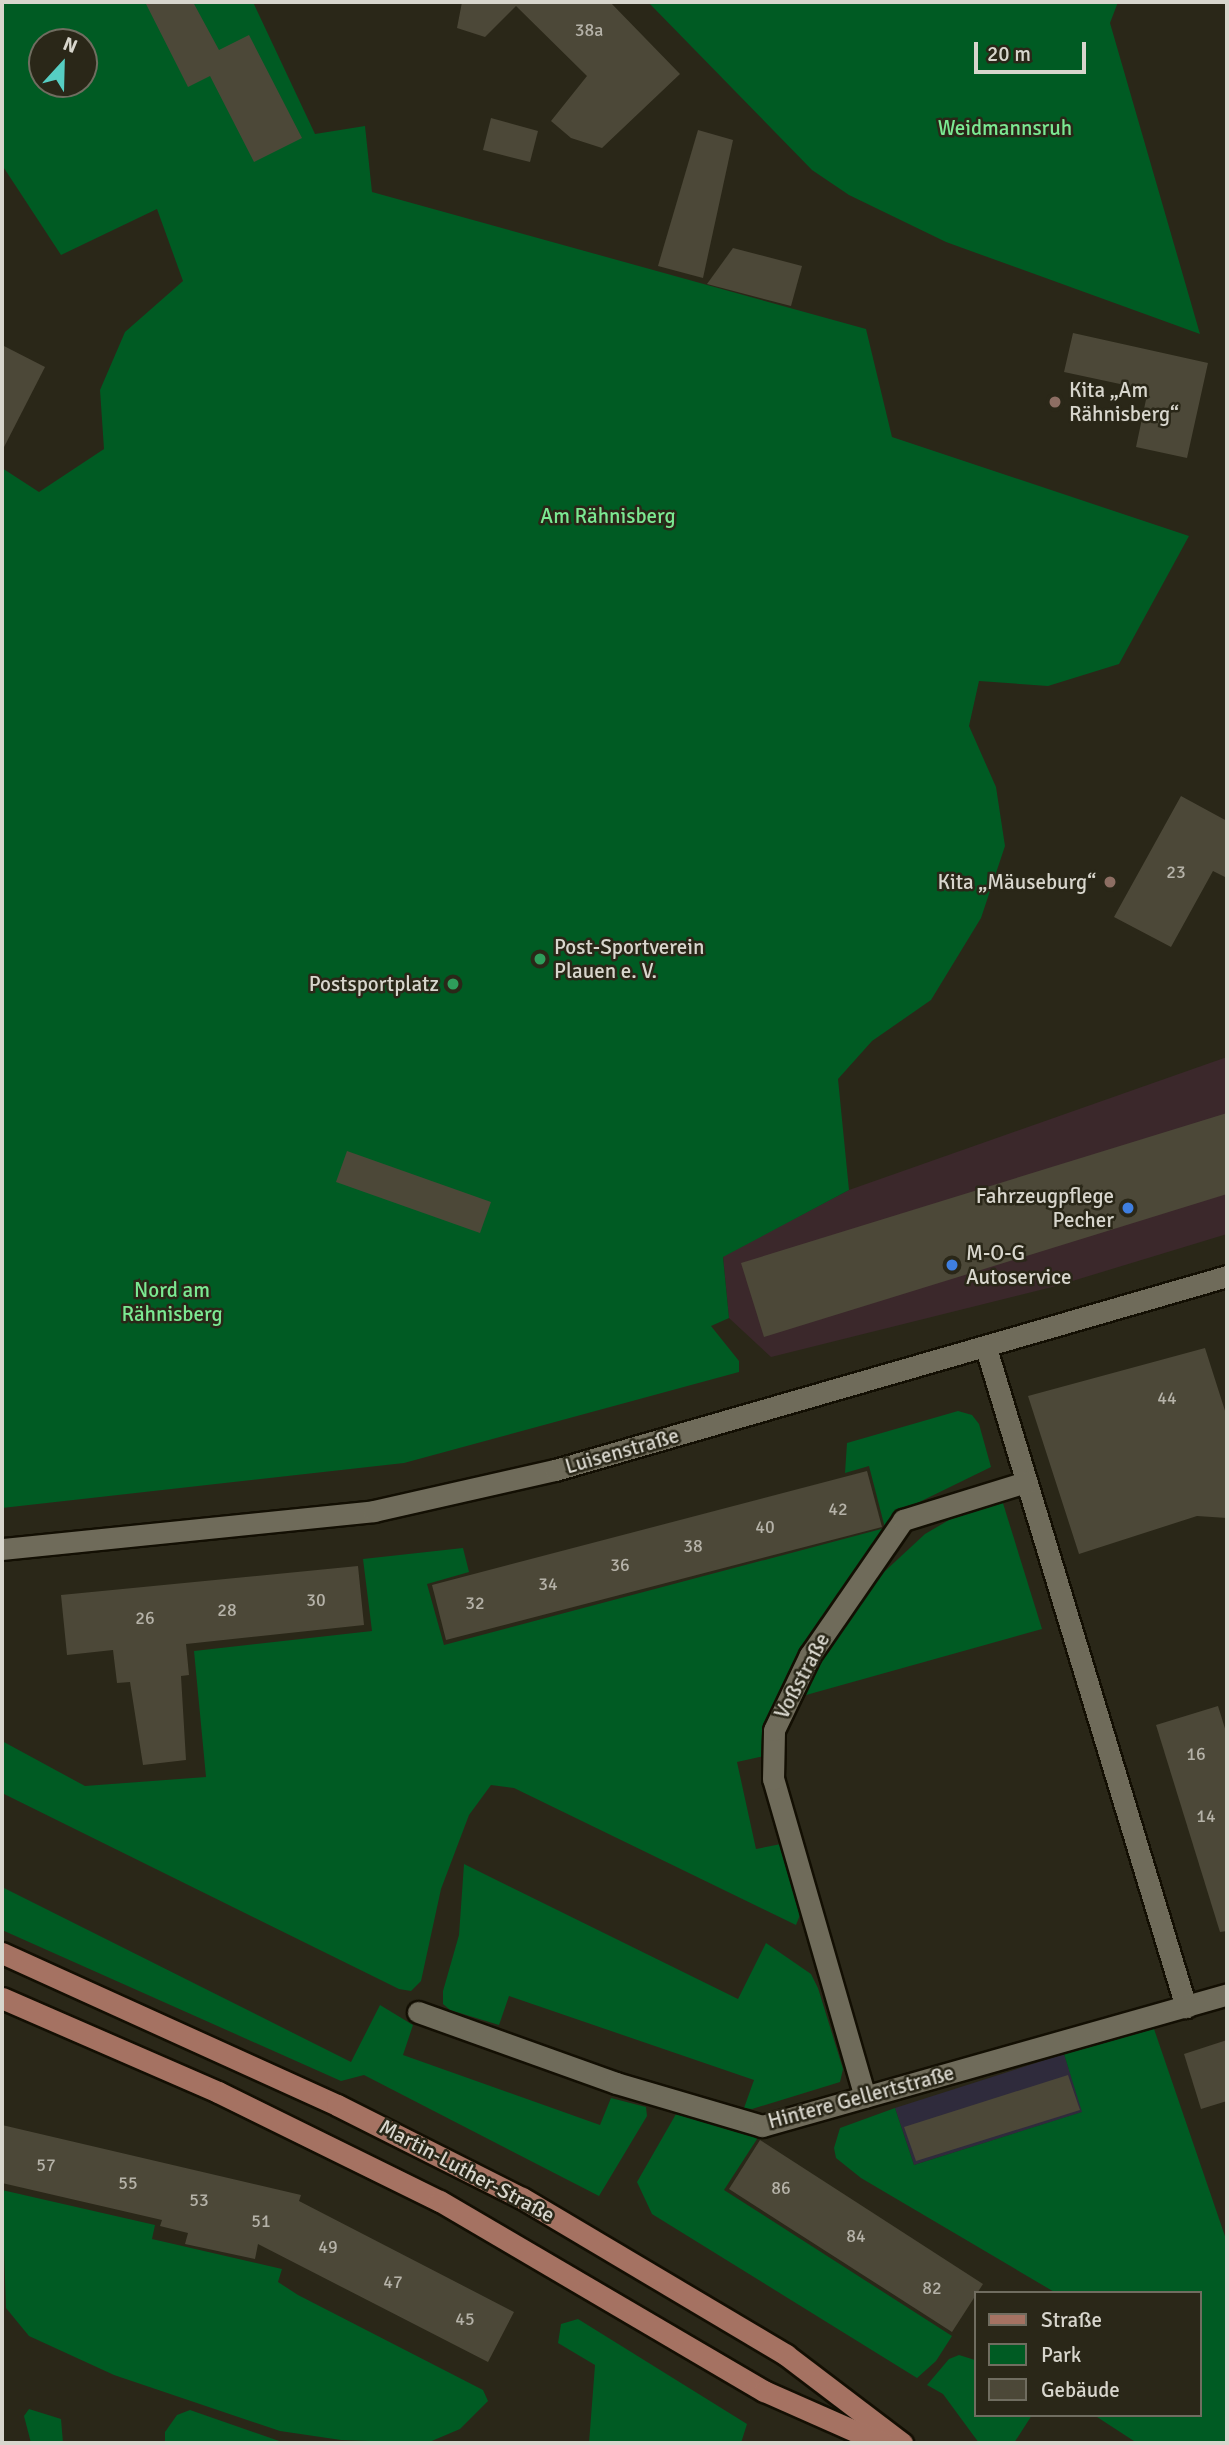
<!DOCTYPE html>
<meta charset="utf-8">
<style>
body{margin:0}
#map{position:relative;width:1229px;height:2445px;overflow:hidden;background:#2a2718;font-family:Signika,sans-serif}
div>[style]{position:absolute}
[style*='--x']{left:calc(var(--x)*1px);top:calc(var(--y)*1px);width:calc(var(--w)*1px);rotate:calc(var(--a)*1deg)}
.commercial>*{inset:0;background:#3b282b}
.industrial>*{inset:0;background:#2f2b3c}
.green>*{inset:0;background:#005b23}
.building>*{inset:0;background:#4c4838}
.roads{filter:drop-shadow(2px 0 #130f03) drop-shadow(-2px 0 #130f03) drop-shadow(0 2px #130f03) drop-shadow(0 -2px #130f03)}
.minor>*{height:21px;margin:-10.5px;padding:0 10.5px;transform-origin:10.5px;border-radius:10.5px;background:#6f6b5a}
.major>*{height:21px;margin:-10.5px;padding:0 10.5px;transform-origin:10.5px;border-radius:10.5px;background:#a57262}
.dots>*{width:19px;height:19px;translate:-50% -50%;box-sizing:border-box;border:4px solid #2a2718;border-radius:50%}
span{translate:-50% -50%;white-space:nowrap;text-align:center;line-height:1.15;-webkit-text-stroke:5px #2a2718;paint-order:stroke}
.number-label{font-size:18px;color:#b5b2a8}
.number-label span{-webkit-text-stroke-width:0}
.park-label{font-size:21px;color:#7be992}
.poi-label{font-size:21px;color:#d8d6cd}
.left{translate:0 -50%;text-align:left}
.right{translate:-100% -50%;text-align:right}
.street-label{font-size:21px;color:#d8d6cd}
.frame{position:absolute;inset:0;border:4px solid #d8d6cd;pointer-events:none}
.legend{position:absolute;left:974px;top:2291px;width:228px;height:126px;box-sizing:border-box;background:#2a2718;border:2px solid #706d60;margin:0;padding:9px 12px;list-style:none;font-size:21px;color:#d8d6cd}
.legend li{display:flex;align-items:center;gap:14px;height:35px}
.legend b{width:35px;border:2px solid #706d60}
.north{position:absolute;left:28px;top:28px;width:70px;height:70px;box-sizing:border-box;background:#2a2718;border:2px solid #706d60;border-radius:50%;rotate:22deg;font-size:19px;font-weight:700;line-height:28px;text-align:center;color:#d8d6cd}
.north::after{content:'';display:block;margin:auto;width:24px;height:32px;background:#56cec3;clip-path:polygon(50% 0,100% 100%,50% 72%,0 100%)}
.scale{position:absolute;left:974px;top:42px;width:112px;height:32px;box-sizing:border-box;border:4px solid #d8d6cd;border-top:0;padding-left:9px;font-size:21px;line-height:24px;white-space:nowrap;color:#d8d6cd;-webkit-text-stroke:5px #2a2718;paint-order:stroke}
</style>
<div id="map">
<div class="commercial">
<i style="clip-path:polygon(1227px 1057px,1227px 1234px,1056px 1286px,771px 1357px,729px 1318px,723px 1256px,849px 1190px)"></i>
</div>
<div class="industrial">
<i style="clip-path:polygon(1064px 2054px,1083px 2112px,914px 2165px,895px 2108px)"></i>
</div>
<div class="green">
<i style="clip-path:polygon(evenodd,2px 2px,253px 2px,315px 134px,365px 126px,372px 192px,866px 329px,892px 437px,1189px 536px,1119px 664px,1048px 686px,979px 681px,969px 726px,996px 787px,1005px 846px,981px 918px,931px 1000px,872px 1041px,838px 1079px,849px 1190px,723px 1257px,729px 1318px,711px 1326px,739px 1361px,739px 1372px,404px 1463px,2px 1508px,2px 468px,39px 492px,104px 449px,100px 390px,125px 332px,183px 281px,157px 209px,61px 255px,2px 165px,2px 2px,42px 42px,84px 42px,84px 84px,42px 84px,42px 42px)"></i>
<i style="clip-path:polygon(648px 2px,1118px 2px,1110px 23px,1200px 334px,946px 242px,849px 195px,812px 170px)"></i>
<i style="clip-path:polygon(958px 1411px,972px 1415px,979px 1424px,991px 1467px,905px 1509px,885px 1527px,798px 1658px,764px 1756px,737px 1762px,756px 1849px,781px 1844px,800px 1915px,796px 1925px,514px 1788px,491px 1785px,469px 1815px,441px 1889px,421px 1981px,411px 1991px,399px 1989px,2px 1793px,2px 1741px,85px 1786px,206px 1777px,194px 1651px,372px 1631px,363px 1559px,463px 1548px,469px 1572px,427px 1584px,444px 1645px,885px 1528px,869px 1466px,845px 1473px,847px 1443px)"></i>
<i style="clip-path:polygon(1002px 1500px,1042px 1629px,799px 1697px,828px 1643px,884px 1572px,925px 1534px,961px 1513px)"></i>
<i style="clip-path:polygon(464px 1864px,738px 1999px,766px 1943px,811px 1974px,818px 1988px,843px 2069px,840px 2082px,752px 2109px,744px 2108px,754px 2080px,509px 1996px,499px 2025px,450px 2010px,443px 2004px,443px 1991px,459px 1935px)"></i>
<i style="clip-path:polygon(2px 1887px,351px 2062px,380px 2005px,413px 2025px,403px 2055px,600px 2125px,611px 2098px,646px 2107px,647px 2116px,599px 2196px,364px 2075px,341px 2081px,2px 1930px)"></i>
<i style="clip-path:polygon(1153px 2026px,1227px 2242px,1227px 2443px,1137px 2443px,1094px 2415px,1199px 2415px,1199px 2293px,1056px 2293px,861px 2178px,836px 2158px,834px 2148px,840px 2128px,895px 2108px,914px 2165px,1082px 2112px,1064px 2054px)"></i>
<i style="clip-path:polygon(676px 2114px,759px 2136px,724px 2190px,952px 2336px,936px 2361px,917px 2378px,652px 2214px,637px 2182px)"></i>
<i style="clip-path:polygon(2px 2190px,155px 2225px,152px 2239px,282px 2269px,278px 2282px,298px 2295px,483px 2390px,488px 2401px,460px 2429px,427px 2443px,341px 2440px,280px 2431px,114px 2375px,29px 2336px,6px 2308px)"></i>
<i style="clip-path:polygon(578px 2319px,747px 2424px,741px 2443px,589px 2443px,595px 2365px,558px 2343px,561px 2324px)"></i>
<i style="clip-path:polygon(959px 2355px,975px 2360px,975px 2415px,1032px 2415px,1014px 2443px,979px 2443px,943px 2394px,927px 2385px,949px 2359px)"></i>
<i style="clip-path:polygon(29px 2409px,61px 2419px,63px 2443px,31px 2443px,24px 2416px)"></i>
<i style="clip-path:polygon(190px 2410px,285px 2443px,165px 2443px,165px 2432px,177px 2415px)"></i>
</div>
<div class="building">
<i style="clip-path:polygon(145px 2px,193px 2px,219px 50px,249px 35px,302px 138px,254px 162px,210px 76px,188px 87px)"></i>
<i style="clip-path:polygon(462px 2px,610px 2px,680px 74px,602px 148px,571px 138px,551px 121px,587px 76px,516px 6px,485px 37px,457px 28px)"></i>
<i style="clip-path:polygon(491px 118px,538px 131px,530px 162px,483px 150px)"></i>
<i style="clip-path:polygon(698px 130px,733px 140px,703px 278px,658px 266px)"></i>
<i style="clip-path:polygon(733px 248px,802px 266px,791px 306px,707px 284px)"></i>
<i style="clip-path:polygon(1073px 333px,1208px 363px,1187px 458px,1136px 447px,1148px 390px,1064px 372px)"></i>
<i style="clip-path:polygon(2px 345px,45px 367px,2px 451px)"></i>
<i style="clip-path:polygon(1181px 796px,1227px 821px,1227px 878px,1213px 871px,1171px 947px,1114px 917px)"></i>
<i style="clip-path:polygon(1227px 1113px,1227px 1194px,764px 1337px,741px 1263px)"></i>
<i style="clip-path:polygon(347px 1151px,491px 1202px,480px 1233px,336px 1182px)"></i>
<i style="clip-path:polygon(1205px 1348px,1227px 1417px,1227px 1518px,1197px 1516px,1079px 1554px,1028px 1396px)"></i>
<i style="clip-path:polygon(867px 1471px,882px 1527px,446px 1640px,432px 1585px)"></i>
<i style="clip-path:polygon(358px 1566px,364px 1625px,186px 1644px,189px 1675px,181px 1676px,186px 1760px,143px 1765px,130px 1682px,117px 1683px,113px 1650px,67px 1655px,61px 1595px)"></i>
<i style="clip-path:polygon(1218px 1706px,1227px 1735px,1227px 1931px,1220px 1932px,1156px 1725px)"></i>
<i style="clip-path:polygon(1227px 2040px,1227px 2101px,1201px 2109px,1184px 2054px)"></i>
<i style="clip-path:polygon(1068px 2075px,1080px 2110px,916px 2161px,904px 2127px)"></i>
<i style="clip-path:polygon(2px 2125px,301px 2195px,299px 2201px,514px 2312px,488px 2362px,258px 2244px,255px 2259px,185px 2244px,188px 2233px,160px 2226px,162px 2220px,2px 2183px)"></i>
<i style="clip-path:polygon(760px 2140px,983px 2284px,952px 2332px,729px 2189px)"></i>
</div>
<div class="roads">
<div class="minor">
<i style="--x:986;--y:1348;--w:689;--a:73.12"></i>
<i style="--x:2;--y:1549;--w:374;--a:-5.8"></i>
<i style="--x:374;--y:1511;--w:186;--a:-12.8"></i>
<i style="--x:555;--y:1470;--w:699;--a:-16.1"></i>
<i style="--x:418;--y:2012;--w:210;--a:19.7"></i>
<i style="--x:616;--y:2083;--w:152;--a:16.4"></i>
<i style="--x:762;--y:2126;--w:483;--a:-15.8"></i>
<i style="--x:865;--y:2097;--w:331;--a:-106.1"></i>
<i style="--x:773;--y:1779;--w:49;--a:-88.8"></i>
<i style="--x:774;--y:1730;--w:83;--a:-64.4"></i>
<i style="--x:810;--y:1655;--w:164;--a:-55.4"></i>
<i style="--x:903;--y:1520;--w:129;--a:-17.2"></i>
</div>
<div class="major">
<i style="--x:2;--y:1953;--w:368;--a:24.4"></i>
<i style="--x:337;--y:2105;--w:207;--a:26.7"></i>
<i style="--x:522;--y:2198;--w:307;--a:30.7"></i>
<i style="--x:786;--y:2355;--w:146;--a:37.2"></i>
<i style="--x:2;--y:1998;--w:236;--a:23.5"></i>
<i style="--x:218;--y:2092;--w:247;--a:26.2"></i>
<i style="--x:440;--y:2201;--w:376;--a:30.4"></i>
<i style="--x:764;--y:2391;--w:129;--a:23.8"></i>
</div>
</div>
<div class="dots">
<i style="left:1055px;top:402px;background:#8d6e63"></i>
<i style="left:1110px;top:882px;background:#8d6e63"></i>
<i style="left:540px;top:959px;background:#2e9e5b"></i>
<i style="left:453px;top:984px;background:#2e9e5b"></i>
<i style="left:1128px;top:1208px;background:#3f7fe0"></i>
<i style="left:952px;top:1265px;background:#3f7fe0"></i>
</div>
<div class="number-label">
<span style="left:589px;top:30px">38a</span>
<span style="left:1176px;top:872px">23</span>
<span style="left:1167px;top:1398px">44</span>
<span style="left:838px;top:1509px">42</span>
<span style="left:765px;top:1527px">40</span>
<span style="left:693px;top:1546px">38</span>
<span style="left:620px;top:1565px">36</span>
<span style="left:548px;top:1584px">34</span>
<span style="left:316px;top:1600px">30</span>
<span style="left:475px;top:1603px">32</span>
<span style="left:227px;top:1610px">28</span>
<span style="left:145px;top:1618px">26</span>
<span style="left:1196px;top:1754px">16</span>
<span style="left:1206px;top:1816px">14</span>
<span style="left:46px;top:2165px">57</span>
<span style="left:128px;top:2183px">55</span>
<span style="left:781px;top:2188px">86</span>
<span style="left:199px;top:2200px">53</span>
<span style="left:261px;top:2221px">51</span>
<span style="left:856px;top:2236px">84</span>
<span style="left:328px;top:2247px">49</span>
<span style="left:393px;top:2282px">47</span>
<span style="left:932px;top:2288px">82</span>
<span style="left:465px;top:2319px">45</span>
</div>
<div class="park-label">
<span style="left:1005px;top:128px">Weidmannsruh</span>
<span style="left:608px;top:516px">Am Rähnisberg</span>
<span style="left:172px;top:1302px">Nord am<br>Rähnisberg</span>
</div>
<div class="poi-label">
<span class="left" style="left:1069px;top:402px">Kita „Am<br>Rähnisberg“</span>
<span class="right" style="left:1096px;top:882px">Kita „Mäuseburg“</span>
<span class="left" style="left:554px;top:959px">Post-Sportverein<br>Plauen e. V.</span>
<span class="right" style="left:439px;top:984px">Postsportplatz</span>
<span class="right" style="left:1114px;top:1208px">Fahrzeugpflege<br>Pecher</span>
<span class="left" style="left:966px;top:1265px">M-O-G<br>Autoservice</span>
</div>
<div class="street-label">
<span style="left:622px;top:1451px;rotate:-16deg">Luisenstraße</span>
<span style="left:802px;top:1676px;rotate:-62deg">Voßstraße</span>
<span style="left:861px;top:2097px;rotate:-15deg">Hintere Gellertstraße</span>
<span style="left:467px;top:2171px;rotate:28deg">Martin-Luther-Straße</span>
</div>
<div class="frame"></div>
<ul class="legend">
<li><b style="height:9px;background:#a57262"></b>Straße</li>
<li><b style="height:19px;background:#005b23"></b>Park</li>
<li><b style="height:19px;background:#4c4838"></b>Gebäude</li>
</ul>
<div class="north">N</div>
<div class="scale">20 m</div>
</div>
